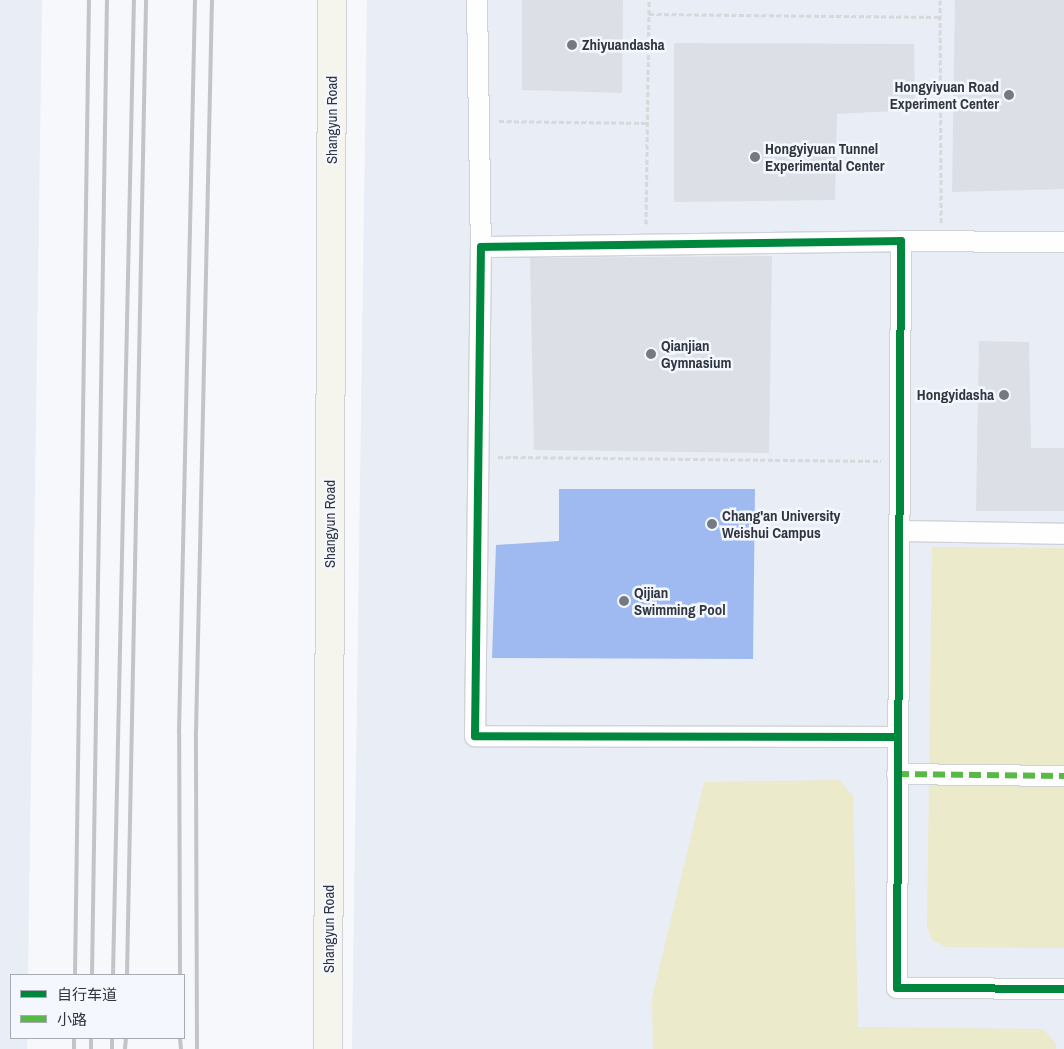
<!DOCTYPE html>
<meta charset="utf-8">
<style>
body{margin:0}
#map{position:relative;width:1064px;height:1049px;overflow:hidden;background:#f6f8fb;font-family:"Archivo Narrow","Noto Sans SC",sans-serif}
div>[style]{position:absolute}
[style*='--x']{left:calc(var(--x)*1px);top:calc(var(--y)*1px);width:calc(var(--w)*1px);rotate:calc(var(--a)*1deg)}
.built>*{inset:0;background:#e8edf6}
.green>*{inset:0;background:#ebeacb}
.water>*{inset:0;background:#9ebaf0}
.building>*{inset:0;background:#dce0e6}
.path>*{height:3px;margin-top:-1.5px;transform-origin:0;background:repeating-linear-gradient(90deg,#d7d8da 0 5px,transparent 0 7.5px)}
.roads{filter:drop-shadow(1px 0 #cfd3d9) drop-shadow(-1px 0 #cfd3d9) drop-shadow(0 1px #cfd3d9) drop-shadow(0 -1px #cfd3d9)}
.street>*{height:20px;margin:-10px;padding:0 10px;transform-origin:10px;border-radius:10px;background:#fefefe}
.secondary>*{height:28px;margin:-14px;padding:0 14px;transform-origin:14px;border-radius:14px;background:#f5f5ee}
.rail>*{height:4px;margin:-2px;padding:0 2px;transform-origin:2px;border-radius:2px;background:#c3c4c6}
.quiet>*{height:6px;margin-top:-3px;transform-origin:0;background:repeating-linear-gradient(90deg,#58b947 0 12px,transparent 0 18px)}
.cycleway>*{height:8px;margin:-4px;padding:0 4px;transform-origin:4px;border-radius:4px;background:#00873e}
.dots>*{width:14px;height:14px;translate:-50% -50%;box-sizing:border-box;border:2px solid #f4f7fd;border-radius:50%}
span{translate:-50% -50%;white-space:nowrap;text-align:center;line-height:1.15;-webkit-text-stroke:5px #f4f7fd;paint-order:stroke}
.poi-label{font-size:15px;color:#303641;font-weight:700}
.left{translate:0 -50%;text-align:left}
.right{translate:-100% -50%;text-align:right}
.street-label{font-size:15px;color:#303641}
.legend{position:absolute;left:10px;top:974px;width:175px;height:65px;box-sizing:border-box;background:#f4f7fd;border:1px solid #a6aab2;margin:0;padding:6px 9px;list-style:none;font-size:15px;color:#303641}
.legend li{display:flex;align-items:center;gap:10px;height:25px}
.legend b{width:25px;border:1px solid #a6aab2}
</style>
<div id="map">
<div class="built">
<i style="clip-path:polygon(0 0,42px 0,28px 975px,11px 975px,11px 1038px,27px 1038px,27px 1049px,0 1049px)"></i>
<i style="clip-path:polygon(367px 0,1064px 0,1064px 1049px,352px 1049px)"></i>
</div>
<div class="green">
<i style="clip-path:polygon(932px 547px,1064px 548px,1064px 948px,946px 947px,932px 940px,927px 927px)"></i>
<i style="clip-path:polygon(839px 780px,853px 796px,858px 1027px,1043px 1029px,1056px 1044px,1056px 1049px,653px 1049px,652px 998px,704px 782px)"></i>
</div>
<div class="water">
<i style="clip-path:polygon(559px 489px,755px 489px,753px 659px,492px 658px,496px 545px,559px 541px)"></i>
</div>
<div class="building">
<i style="clip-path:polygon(522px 0,623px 0,622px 93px,522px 90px)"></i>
<i style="clip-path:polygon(955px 0,1064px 0,1064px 189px,952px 192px)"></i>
<i style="clip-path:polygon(674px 43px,914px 44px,915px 110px,837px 114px,835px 200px,674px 202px)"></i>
<i style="clip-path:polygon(772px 256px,769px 453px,534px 450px,530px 258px)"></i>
<i style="clip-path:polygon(979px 341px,1029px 342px,1031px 448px,1064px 448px,1064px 511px,976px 511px)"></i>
</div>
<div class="path">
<i style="--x:940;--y:0;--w:223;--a:89.7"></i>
<i style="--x:649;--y:14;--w:291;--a:0.6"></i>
<i style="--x:499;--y:121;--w:149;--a:0.8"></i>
<i style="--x:646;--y:224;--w:224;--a:-89.2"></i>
<i style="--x:498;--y:457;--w:383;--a:0.6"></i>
</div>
<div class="roads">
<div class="street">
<i style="--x:477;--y:0;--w:247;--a:89.1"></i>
<i style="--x:901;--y:241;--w:163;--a:0.4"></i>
<i style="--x:899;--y:531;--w:165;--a:1"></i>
<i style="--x:897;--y:737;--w:422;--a:-179.9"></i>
<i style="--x:475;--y:736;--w:489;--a:-89.3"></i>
<i style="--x:481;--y:247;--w:420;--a:-0.8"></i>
<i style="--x:901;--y:241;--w:747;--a:90.31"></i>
<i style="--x:897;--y:988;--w:167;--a:0.3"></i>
<i style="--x:897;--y:774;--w:167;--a:0.7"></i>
</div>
<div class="secondary">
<i style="--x:328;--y:1049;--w:1049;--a:-89.78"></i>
</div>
</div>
<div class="rail">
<i style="--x:75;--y:975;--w:975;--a:-89.18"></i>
<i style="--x:92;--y:975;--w:975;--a:-89.12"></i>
<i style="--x:113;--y:975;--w:975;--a:-88.77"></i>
<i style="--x:127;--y:975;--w:975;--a:-88.88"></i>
<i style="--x:180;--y:975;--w:243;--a:-90.2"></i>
<i style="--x:179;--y:732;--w:732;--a:-88.75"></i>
<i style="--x:180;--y:1038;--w:11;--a:85"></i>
<i style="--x:74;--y:1049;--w:11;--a:-90"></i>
<i style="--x:91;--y:1049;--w:11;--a:-90"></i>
<i style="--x:112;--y:1049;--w:11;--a:-90"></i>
<i style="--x:125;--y:1049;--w:11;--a:-85"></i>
<i style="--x:197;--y:1049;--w:317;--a:-90.2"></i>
<i style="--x:196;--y:732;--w:732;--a:-88.75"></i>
</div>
<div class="quiet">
<i style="--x:897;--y:774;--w:167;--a:0.7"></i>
</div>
<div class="cycleway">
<i style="--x:897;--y:737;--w:422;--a:-179.9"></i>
<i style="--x:475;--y:736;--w:489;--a:-89.3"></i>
<i style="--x:481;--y:247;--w:420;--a:-0.8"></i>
<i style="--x:901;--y:241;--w:747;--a:90.31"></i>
<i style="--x:897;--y:988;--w:167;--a:0.3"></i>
</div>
<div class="dots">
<i style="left:572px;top:45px;background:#757a82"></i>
<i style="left:1009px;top:95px;background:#757a82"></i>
<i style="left:755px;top:157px;background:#757a82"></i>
<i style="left:651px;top:354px;background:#757a82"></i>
<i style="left:1004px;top:395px;background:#757a82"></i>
<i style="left:712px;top:524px;background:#757a82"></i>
<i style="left:624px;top:601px;background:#757a82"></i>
</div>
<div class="poi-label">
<span class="left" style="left:582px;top:45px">Zhiyuandasha</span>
<span class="right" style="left:999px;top:95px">Hongyiyuan Road<br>Experiment Center</span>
<span class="left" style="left:765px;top:157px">Hongyiyuan Tunnel<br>Experimental Center</span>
<span class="left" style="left:661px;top:354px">Qianjian<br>Gymnasium</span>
<span class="right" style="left:994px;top:395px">Hongyidasha</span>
<span class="left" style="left:722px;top:524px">Chang'an University<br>Weishui Campus</span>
<span class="left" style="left:634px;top:601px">Qijian<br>Swimming Pool</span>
</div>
<div class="street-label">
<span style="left:332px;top:120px;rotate:-90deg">Shangyun Road</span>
<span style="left:330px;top:524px;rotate:-90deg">Shangyun Road</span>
<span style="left:329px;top:929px;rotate:-90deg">Shangyun Road</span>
</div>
<ul class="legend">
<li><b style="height:6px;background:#00873e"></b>自行车道</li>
<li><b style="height:6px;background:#58b947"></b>小路</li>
</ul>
</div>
